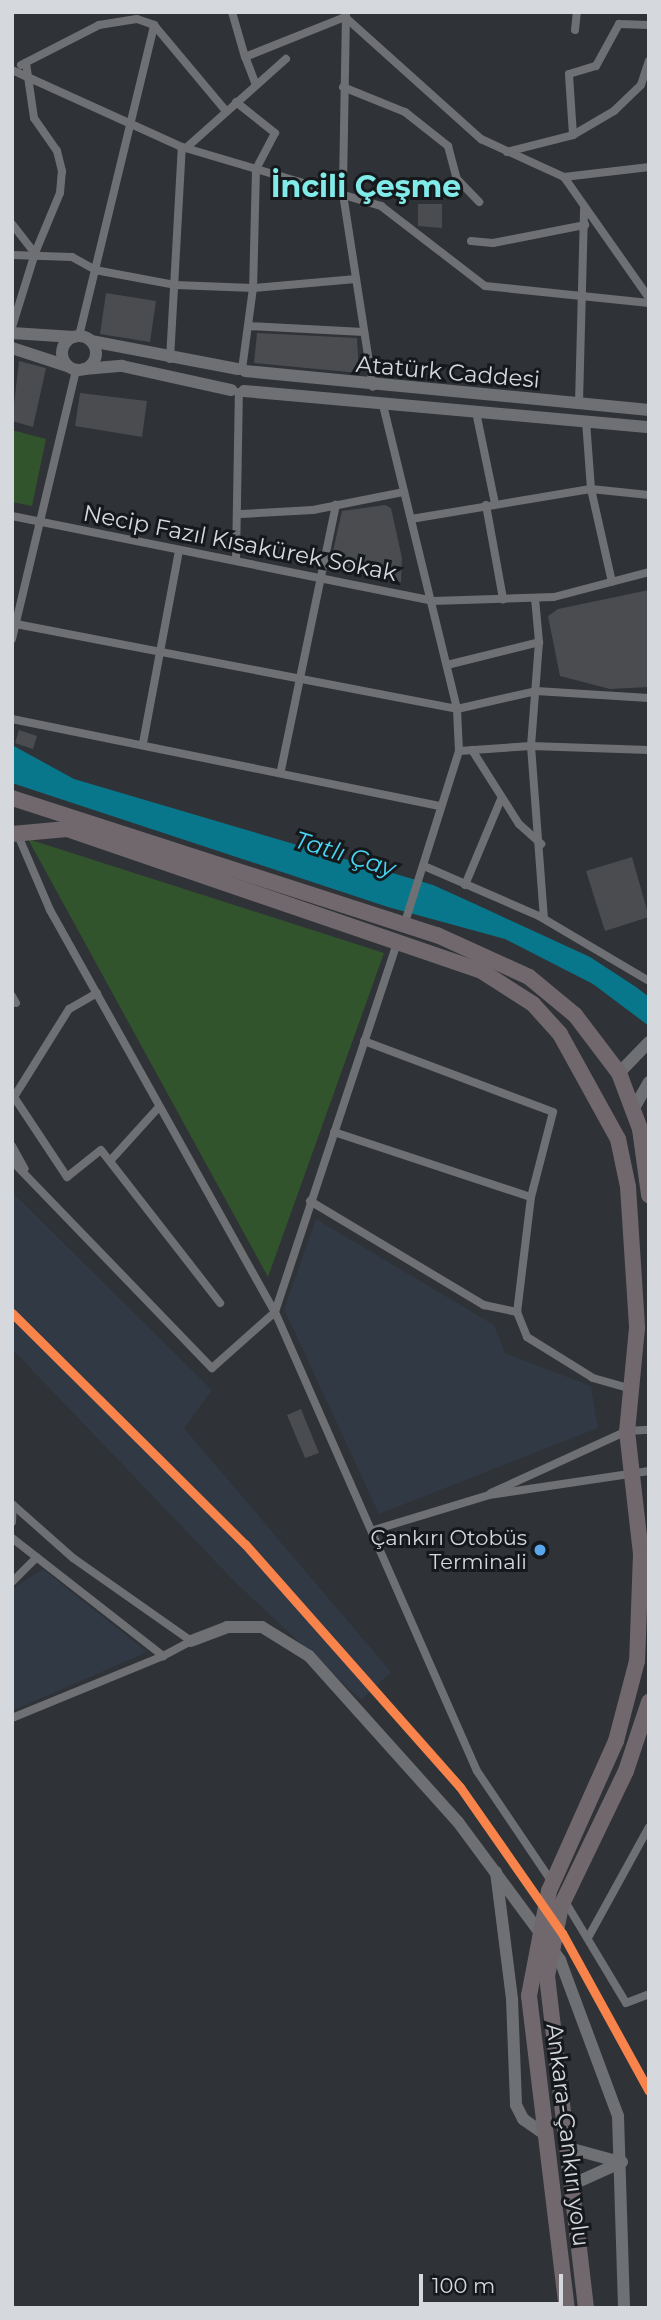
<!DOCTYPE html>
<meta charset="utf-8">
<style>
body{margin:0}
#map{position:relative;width:661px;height:2320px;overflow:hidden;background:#2f3236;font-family:Montserrat,sans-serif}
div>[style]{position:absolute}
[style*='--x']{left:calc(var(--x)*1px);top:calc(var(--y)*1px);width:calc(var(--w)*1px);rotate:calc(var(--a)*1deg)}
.built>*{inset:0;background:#313945}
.green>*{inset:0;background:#32542c}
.water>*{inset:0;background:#09778b}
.building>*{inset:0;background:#4a4c4f}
.street>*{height:8px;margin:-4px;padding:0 4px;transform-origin:4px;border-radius:4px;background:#6e7073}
.secondary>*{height:12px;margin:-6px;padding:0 6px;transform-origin:6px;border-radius:6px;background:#6e7073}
.secondary>.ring{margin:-6px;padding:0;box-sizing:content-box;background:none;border:12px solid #6e7073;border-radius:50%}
.highway>*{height:16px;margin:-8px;padding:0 8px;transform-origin:8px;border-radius:8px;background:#70686c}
.rail-1>*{height:9px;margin:-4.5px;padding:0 4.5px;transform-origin:4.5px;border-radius:4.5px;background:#f8844c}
.dots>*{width:19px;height:19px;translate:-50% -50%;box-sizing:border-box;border:4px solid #16191c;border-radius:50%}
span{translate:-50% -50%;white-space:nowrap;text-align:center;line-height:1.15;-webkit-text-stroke:6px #16191c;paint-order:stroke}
.bus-label{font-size:21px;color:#d5d8dd}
.right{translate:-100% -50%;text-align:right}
.street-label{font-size:23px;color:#d5d8dd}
.water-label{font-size:24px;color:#48d7f5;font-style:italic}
.district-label{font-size:30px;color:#80ebe8;font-weight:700}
.frame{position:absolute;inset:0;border:14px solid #d5d8dd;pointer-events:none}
.scale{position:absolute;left:419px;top:2274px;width:144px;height:32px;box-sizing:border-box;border:4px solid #d5d8dd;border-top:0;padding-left:9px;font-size:21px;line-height:24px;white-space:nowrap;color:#d5d8dd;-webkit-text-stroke:5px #16191c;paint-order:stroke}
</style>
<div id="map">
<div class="built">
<i style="clip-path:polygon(12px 1192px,212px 1390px,184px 1428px,391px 1672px,361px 1700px,235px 1582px,12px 1349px)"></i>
<i style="clip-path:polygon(316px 1219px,494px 1325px,505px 1353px,591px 1386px,598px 1428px,379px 1514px,284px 1309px)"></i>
<i style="clip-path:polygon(43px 1569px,147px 1652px,12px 1711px,12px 1589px)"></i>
</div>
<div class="green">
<i style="clip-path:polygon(12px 430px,46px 439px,32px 506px,12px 502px)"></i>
<i style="clip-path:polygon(28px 839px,384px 953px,268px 1277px)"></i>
</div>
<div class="water">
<i style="clip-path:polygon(12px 745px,74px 779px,433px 885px,475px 904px,590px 957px,636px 987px,649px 997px,649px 1026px,593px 984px,505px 939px,388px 907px,12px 783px)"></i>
</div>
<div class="building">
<i style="clip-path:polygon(418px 204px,442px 204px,442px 228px,418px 226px)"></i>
<i style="clip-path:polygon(106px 293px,156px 301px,150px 342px,100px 334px)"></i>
<i style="clip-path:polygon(257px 333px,357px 338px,359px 373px,254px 363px)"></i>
<i style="clip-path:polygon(19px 361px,46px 368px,33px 427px,12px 421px)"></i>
<i style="clip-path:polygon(80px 393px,147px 401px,142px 437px,75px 426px)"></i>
<i style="clip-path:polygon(385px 505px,391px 508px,402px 558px,401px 582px,329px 569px,342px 511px)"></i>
<i style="clip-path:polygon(649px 590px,649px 687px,610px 689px,560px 676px,548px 616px,558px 609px)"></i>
<i style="clip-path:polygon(19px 730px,37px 736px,33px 749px,15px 743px)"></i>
<i style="clip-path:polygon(632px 857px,649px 917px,605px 931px,586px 871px)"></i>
<i style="clip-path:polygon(301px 1409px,319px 1453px,305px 1458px,287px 1415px)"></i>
</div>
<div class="street">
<i style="--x:232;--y:12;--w:47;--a:73.9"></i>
<i style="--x:346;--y:14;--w:180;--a:91"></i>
<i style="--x:343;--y:194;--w:195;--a:81.2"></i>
<i style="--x:345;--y:17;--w:183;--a:41.9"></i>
<i style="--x:481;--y:139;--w:91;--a:24.6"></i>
<i style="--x:564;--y:177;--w:148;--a:54.9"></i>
<i style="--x:575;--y:30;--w:18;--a:-84"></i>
<i style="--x:21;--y:65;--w:88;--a:-27.1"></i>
<i style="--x:99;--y:25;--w:38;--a:-9"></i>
<i style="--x:137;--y:19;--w:18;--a:19"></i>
<i style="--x:12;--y:70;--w:187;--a:24.4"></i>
<i style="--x:182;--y:147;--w:208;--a:16.5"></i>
<i style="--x:381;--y:206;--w:131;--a:37.6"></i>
<i style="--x:485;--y:286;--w:165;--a:5.9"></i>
<i style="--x:256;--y:85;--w:30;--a:-111"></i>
<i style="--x:245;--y:57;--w:108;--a:-21.8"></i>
<i style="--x:343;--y:87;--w:67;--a:22"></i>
<i style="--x:405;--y:112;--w:55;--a:38.3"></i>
<i style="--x:448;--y:146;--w:34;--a:75"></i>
<i style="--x:457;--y:179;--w:32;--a:46"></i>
<i style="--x:236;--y:102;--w:50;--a:38.5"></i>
<i style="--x:275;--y:133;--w:41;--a:117.8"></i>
<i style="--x:256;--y:169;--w:119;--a:91.4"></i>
<i style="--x:253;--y:288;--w:82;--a:97.7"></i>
<i style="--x:573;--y:135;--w:61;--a:-93.8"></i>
<i style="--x:569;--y:74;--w:28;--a:-17"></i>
<i style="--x:596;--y:66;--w:48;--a:-61.3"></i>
<i style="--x:619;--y:24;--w:30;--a:2"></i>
<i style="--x:186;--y:148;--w:134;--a:-41.7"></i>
<i style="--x:507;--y:152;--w:68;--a:-14.4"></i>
<i style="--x:573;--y:135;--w:48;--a:-30.3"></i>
<i style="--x:614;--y:111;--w:37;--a:-44"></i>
<i style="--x:641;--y:85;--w:25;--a:-72"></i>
<i style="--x:564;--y:177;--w:86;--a:-6.7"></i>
<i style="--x:12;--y:224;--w:37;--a:52"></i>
<i style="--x:35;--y:253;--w:65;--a:-67.4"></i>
<i style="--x:60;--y:193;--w:22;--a:-85"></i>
<i style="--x:62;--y:171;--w:21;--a:-104"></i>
<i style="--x:57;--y:151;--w:40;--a:-124.9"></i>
<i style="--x:34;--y:118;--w:56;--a:-98.3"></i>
<i style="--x:471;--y:241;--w:22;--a:5"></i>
<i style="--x:493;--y:243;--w:94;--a:-11.1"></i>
<i style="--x:12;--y:255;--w:60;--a:1.9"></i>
<i style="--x:72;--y:257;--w:26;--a:29"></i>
<i style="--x:95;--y:270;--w:81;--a:10.6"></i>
<i style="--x:175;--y:285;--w:78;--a:2.2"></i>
<i style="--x:253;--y:288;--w:103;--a:-5"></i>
<i style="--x:248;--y:326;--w:116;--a:3"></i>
<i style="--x:12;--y:327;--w:77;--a:-72.7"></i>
<i style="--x:79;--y:336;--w:320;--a:-76.4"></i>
<i style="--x:154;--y:25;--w:112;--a:50.1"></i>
<i style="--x:170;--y:359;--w:212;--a:-86.8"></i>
<i style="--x:579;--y:403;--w:194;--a:-88.5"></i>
<i style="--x:383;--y:405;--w:313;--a:76.3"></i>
<i style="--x:457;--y:709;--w:42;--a:87.3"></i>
<i style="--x:459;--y:751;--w:182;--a:107.5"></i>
<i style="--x:476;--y:412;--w:94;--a:78.3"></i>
<i style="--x:586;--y:421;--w:68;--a:85.8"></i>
<i style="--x:591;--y:489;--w:95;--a:77.3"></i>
<i style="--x:486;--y:505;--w:96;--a:79.7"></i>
<i style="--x:241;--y:514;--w:72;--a:-3.2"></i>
<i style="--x:313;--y:510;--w:93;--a:-11.2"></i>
<i style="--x:12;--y:516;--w:429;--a:11.4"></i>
<i style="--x:432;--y:601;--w:122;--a:-1.9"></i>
<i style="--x:554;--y:597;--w:98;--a:-14.7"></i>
<i style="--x:411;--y:519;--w:182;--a:-9.5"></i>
<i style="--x:591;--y:489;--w:58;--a:5.9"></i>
<i style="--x:236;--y:559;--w:167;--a:-89"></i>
<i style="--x:535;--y:598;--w:44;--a:84.8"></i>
<i style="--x:539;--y:642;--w:104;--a:94.4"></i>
<i style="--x:531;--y:746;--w:173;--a:85.7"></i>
<i style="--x:16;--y:624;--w:449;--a:10.9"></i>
<i style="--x:457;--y:709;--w:81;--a:-12.8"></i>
<i style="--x:536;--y:691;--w:113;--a:3.5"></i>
<i style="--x:12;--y:639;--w:277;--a:-76.6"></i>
<i style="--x:447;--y:665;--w:95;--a:-14"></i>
<i style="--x:12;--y:719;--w:435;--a:11.5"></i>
<i style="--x:143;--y:743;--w:195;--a:-79.4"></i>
<i style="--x:472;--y:750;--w:88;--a:57.6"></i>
<i style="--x:519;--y:824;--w:30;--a:42"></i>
<i style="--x:459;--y:751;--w:72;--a:-4"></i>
<i style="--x:531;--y:746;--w:118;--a:1.9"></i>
<i style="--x:281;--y:770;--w:271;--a:-78.3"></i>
<i style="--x:17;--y:833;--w:84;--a:66.8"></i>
<i style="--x:50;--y:910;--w:461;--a:60.8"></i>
<i style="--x:275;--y:1312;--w:501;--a:66.25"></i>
<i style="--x:477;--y:1771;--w:134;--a:56"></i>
<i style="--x:424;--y:866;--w:125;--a:23.5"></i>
<i style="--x:539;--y:916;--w:128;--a:30.6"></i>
<i style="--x:465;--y:885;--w:93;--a:-67.3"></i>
<i style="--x:97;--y:993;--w:32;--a:150"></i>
<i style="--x:69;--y:1009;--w:104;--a:122"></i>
<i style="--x:14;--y:1097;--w:96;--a:56.5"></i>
<i style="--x:67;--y:1177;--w:43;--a:-38.5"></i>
<i style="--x:101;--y:1150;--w:194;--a:52.1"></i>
<i style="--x:12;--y:996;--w:8;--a:60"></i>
<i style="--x:364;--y:1041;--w:202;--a:20.6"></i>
<i style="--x:553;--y:1112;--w:88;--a:104.5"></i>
<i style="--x:531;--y:1197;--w:116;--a:96.9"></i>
<i style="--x:517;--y:1312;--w:27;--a:68"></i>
<i style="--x:527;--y:1337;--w:78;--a:31.8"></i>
<i style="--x:593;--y:1378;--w:37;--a:16"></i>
<i style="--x:334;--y:1132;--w:207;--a:18.3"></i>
<i style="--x:12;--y:1146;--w:26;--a:61"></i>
<i style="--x:12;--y:1161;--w:288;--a:46"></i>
<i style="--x:212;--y:1368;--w:84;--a:-41.6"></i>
<i style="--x:275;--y:1312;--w:391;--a:-71.7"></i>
<i style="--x:110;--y:1161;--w:73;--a:-47.8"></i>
<i style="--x:310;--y:1201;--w:203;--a:30.9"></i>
<i style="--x:484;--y:1305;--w:34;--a:12"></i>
<i style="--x:491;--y:1493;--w:149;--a:-24.5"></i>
<i style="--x:627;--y:1431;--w:22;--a:-3"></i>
<i style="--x:12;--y:1504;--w:81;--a:41.5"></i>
<i style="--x:73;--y:1558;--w:144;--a:35.1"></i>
<i style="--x:12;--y:1522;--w:17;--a:-87"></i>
<i style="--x:374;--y:1530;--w:120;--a:-16.9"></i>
<i style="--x:489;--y:1495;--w:162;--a:-8.5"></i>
<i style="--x:12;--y:1538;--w:192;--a:38"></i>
<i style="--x:163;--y:1656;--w:32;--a:-28"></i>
<i style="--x:12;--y:1582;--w:35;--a:-45"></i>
<i style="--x:12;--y:1718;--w:163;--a:-22.3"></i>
<i style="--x:563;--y:1898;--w:122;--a:59"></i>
<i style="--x:626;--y:2003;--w:25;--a:-21"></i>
<i style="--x:589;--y:1936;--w:124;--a:-61.2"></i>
</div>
<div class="secondary">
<i style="--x:12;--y:333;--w:62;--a:3.7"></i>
<i class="ring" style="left:62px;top:336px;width:22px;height:22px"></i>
<i style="--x:91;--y:341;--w:150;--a:10.8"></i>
<i style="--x:12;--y:348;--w:58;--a:18.1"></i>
<i style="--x:84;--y:369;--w:38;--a:-5"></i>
<i style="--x:122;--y:366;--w:112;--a:12.4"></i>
<i style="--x:245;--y:371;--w:406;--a:5.5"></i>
<i style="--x:244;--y:391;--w:407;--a:5.1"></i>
<i style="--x:619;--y:1073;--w:43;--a:-45.9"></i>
<i style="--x:634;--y:1108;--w:30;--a:-60"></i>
<i style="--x:191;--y:1641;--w:39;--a:-21"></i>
<i style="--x:227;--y:1627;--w:35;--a:0"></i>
<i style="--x:262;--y:1627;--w:55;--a:31.7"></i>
<i style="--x:309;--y:1656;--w:223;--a:48.1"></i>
<i style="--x:458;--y:1822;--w:172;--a:53.5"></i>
<i style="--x:560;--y:1960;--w:166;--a:69.6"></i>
<i style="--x:618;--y:2116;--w:192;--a:88.2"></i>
<i style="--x:496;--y:1872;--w:128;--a:82.8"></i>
<i style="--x:512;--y:1999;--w:106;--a:87.8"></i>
<i style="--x:516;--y:2105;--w:16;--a:63"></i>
<i style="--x:523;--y:2119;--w:29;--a:35"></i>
<i style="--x:565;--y:2147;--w:57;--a:15.3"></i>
<i style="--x:571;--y:2185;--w:56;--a:-24.3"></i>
</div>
<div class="highway">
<i style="--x:12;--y:798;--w:447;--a:17.9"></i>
<i style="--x:437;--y:935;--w:101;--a:24.5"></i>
<i style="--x:529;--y:977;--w:60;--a:39.6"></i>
<i style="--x:575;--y:1015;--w:73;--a:52.8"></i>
<i style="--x:619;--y:1073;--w:60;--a:69.4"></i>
<i style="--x:640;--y:1129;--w:67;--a:82.2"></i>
<i style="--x:12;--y:834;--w:55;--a:-5.2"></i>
<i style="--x:67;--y:829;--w:436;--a:18.9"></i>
<i style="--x:480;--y:970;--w:63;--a:32.7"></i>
<i style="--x:533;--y:1004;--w:40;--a:48"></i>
<i style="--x:560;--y:1034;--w:120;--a:61.1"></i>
<i style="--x:618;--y:1139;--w:49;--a:78.2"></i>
<i style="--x:628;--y:1187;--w:141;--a:86.3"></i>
<i style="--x:637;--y:1328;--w:103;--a:95.5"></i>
<i style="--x:627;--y:1431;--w:124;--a:83.5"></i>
<i style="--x:641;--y:1554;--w:107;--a:92.1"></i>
<i style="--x:637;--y:1661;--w:83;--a:104.7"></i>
<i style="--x:616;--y:1741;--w:164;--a:114.1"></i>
<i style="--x:549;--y:1891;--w:107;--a:100.8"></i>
<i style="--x:529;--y:1996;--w:314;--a:83.1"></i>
<i style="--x:586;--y:2308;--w:334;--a:-96.7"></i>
<i style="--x:547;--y:1976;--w:71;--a:-78.7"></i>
<i style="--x:561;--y:1906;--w:150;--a:-64.3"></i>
<i style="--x:626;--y:1771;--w:73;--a:-71.6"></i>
</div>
<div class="rail-1">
<i style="--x:12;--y:1313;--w:328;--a:44.8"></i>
<i style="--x:245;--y:1544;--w:324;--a:48.5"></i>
<i style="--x:460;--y:1787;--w:178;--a:55.1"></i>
<i style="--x:562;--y:1933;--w:180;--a:61.2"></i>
</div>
<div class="dots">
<i style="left:540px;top:1550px;background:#5aa8eb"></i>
</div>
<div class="bus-label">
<span class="right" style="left:527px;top:1550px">Çankırı Otobüs<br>Terminali</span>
</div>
<div class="street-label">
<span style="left:448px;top:372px;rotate:5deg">Atatürk Caddesi</span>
<span style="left:240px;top:543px;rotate:11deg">Necip Fazıl Kısakürek Sokak</span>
<span style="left:568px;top:2135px;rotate:83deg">Ankara-Çankırı yolu</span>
</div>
<div class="water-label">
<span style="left:345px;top:854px;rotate:17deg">Tatlı Çay</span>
</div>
<div class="district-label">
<span style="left:366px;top:187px">İncili Çeşme</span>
</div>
<div class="frame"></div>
<div class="scale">100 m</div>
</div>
